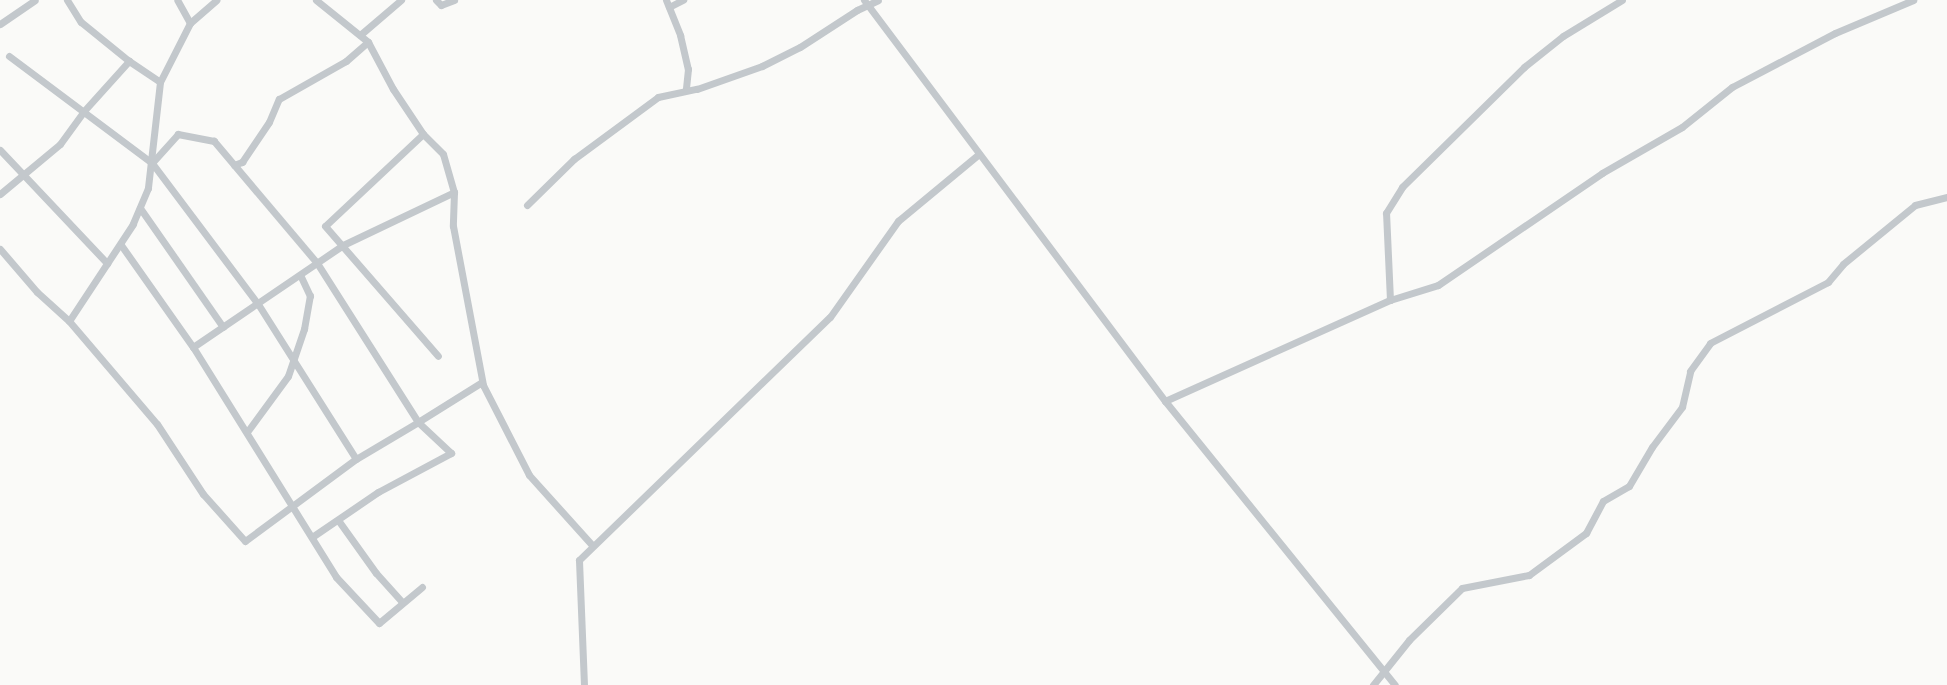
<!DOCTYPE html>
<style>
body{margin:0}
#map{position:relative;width:1947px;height:685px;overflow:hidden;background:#fafaf8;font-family:"DejaVu Sans",sans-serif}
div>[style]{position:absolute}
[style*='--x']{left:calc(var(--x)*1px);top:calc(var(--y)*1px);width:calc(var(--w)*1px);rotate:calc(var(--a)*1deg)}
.minor>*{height:7px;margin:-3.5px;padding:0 3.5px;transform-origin:3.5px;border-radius:3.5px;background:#c3c8cc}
span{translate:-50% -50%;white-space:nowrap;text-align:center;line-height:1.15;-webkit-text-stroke:5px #fff;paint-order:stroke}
</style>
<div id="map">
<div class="minor">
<i style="--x:67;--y:0;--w:26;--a:58"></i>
<i style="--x:81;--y:22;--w:62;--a:39.1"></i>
<i style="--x:316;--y:0;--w:67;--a:38.9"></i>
<i style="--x:368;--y:42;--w:53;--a:62"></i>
<i style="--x:393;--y:89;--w:54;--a:56.3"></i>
<i style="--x:423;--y:134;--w:28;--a:45"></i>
<i style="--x:443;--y:154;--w:40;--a:74"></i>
<i style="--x:454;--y:192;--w:34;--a:92"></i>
<i style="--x:453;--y:226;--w:162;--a:79.3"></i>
<i style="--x:483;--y:385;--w:101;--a:62.9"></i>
<i style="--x:529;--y:475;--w:94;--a:48"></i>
<i style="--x:436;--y:0;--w:7;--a:45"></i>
<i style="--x:441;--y:5;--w:14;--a:-21"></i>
<i style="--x:666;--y:0;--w:38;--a:68"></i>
<i style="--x:680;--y:35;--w:35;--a:77"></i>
<i style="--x:688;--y:69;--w:20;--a:96"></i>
<i style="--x:864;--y:0;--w:501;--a:53.11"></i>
<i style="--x:1165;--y:401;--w:365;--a:51"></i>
<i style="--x:669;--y:7;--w:16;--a:-27"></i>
<i style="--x:190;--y:23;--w:35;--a:-41"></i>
<i style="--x:0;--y:24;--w:42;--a:-34.4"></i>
<i style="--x:360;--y:35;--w:54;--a:-40.5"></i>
<i style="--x:9;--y:56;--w:179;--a:36.8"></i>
<i style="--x:152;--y:163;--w:176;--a:53.1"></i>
<i style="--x:258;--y:304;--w:183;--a:57.7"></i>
<i style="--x:160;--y:82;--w:66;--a:-63"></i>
<i style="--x:190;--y:23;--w:26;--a:-119"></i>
<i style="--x:423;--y:134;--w:134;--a:136.8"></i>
<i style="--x:325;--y:226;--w:172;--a:49"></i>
<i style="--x:0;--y:150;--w:156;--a:46.6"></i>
<i style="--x:234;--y:165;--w:9;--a:-21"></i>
<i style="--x:242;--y:162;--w:48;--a:-56"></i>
<i style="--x:269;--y:122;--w:25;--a:-67"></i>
<i style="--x:279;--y:99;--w:77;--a:-29.6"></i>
<i style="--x:346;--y:61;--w:29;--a:-41"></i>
<i style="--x:0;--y:194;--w:78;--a:-39.8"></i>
<i style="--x:60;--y:144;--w:39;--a:-54"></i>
<i style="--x:83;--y:112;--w:69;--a:-48"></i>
<i style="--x:129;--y:61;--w:37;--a:34"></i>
<i style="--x:160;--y:82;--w:107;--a:96.5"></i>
<i style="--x:148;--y:188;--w:39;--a:113"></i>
<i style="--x:133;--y:224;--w:116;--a:123.4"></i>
<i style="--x:69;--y:321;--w:135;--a:49.5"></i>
<i style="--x:157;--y:424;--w:84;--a:56.7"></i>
<i style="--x:203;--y:494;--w:63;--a:48.2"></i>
<i style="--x:245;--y:541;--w:138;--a:-36.5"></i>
<i style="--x:356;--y:459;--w:72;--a:-30.8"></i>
<i style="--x:418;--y:422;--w:188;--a:-122.4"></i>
<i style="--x:317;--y:263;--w:160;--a:-130.2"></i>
<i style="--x:214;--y:141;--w:37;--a:-169"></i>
<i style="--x:178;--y:134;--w:39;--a:132"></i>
<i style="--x:527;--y:205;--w:66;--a:-44.4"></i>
<i style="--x:574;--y:159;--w:104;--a:-36.4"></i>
<i style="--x:658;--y:97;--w:40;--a:-12"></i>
<i style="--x:697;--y:89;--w:69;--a:-19.5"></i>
<i style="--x:762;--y:66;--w:42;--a:-26.6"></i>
<i style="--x:800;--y:47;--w:68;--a:-33"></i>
<i style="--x:857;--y:10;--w:23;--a:-25"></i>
<i style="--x:140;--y:208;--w:145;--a:55.1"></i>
<i style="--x:121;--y:245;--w:125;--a:54.8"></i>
<i style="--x:193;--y:347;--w:181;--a:-34.2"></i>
<i style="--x:343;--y:245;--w:123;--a:-25.5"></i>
<i style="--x:0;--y:249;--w:57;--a:49.3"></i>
<i style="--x:37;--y:292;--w:43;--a:42.2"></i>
<i style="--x:1390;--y:300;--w:87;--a:-92.6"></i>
<i style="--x:1386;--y:213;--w:31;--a:-58"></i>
<i style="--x:1402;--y:187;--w:171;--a:-44.5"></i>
<i style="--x:1524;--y:67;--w:50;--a:-38.5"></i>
<i style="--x:1563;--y:36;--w:69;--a:-31.4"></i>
<i style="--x:193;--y:347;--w:271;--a:58.1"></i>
<i style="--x:336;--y:577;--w:63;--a:46.9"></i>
<i style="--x:379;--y:623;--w:56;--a:-39.9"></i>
<i style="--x:1165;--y:401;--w:247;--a:-24.2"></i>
<i style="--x:1390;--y:300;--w:50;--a:-17.4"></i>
<i style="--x:1438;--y:285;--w:199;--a:-34.3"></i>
<i style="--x:1602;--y:173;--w:92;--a:-29.9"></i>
<i style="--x:1682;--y:127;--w:64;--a:-38.7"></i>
<i style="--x:1732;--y:87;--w:116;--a:-27.7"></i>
<i style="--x:1835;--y:33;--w:85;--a:-22.9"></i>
<i style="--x:247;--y:432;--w:69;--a:-53.8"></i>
<i style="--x:288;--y:376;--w:50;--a:-71.2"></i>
<i style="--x:304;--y:329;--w:34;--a:-80"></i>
<i style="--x:310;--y:296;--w:23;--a:-115"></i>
<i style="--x:338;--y:520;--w:65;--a:54.4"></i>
<i style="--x:376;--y:573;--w:39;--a:48"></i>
<i style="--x:312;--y:537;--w:80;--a:-34.3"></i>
<i style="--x:378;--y:492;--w:83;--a:-28.1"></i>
<i style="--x:451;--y:453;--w:45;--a:-136.8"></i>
<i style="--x:418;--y:422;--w:75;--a:-32"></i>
<i style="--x:584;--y:685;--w:125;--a:-92.3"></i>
<i style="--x:579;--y:560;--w:349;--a:-44.1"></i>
<i style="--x:830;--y:317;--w:118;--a:-54.7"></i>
<i style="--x:898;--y:221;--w:105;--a:-39.6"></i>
<i style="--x:1373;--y:685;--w:58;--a:-51.3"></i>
<i style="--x:1409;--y:640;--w:74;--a:-44.5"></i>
<i style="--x:1462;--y:588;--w:68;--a:-11"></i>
<i style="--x:1529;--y:575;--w:71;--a:-36.4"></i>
<i style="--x:1586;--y:533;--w:36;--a:-62"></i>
<i style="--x:1603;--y:501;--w:30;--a:-30"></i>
<i style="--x:1629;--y:486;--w:45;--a:-59.5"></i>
<i style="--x:1652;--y:447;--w:50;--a:-53.1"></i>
<i style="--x:1682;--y:407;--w:37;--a:-77"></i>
<i style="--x:1690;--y:371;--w:34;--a:-54"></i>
<i style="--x:1710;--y:343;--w:133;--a:-27.3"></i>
<i style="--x:1828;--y:282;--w:23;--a:-50"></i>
<i style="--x:1843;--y:264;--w:93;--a:-39.3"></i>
<i style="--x:1915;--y:205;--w:33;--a:-14"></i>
</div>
</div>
